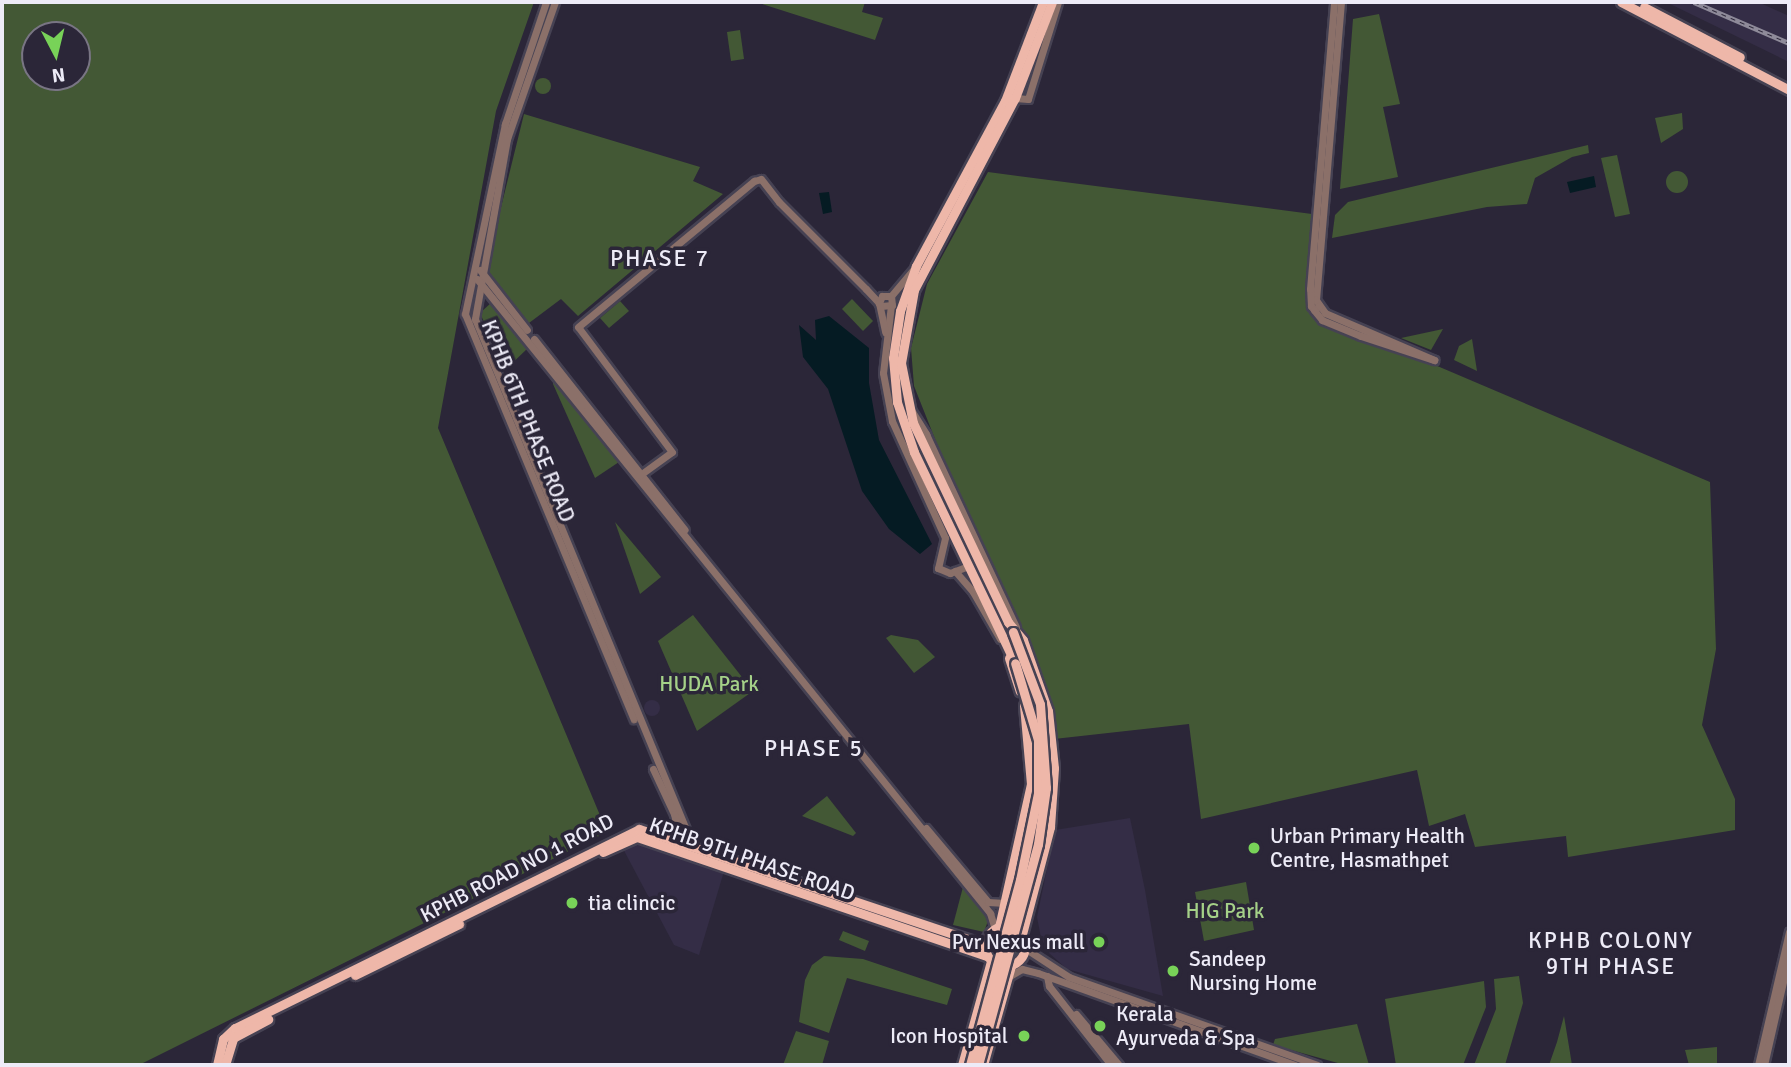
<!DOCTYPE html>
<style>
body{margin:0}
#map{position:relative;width:1791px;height:1067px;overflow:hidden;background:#2b2638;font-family:Signika,sans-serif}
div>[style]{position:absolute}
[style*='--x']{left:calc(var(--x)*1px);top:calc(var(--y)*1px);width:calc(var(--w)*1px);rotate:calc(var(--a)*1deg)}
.built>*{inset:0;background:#342d46}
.round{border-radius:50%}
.green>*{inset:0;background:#435835}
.water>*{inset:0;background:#051b23}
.roads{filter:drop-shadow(2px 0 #464253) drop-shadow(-2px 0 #464253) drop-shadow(0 2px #464253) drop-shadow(0 -2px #464253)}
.minor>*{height:7px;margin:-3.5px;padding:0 3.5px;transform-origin:3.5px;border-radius:3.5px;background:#8b7069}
.major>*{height:9px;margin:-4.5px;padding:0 4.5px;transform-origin:4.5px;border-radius:4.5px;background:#eeb7a9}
.major>.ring{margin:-4.5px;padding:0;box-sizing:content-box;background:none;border:9px solid #eeb7a9;border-radius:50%}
.rail>*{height:4.5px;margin-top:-2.25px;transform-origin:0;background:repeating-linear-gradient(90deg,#2b2638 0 5px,#8e8a99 0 10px);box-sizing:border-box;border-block:2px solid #8e8a99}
.bridges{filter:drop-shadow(2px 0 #464253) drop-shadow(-2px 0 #464253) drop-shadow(0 2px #464253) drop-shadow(0 -2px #464253)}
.major-bridge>*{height:9px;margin:-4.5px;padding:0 4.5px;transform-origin:4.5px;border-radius:4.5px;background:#eeb7a9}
.dots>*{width:19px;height:19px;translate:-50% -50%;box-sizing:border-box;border:4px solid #2b2638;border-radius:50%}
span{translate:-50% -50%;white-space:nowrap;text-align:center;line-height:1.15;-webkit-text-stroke:7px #2b2638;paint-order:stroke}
.street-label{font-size:21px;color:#edebf7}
.park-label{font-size:21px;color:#a5d188}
.poi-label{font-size:21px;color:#edebf7}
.left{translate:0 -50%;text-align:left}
.right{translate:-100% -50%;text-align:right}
.neighbourhood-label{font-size:23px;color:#edebf7;letter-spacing:2px}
.frame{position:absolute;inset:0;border:4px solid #edebf7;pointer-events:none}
.north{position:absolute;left:21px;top:21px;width:70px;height:70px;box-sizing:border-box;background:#2b2638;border:2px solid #797584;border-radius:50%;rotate:173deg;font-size:19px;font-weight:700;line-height:28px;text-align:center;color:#edebf7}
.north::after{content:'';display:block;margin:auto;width:24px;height:32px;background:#78d258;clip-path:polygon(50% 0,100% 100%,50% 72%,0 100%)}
</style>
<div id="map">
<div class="built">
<i style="clip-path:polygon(1666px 2px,1758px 2px,1789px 16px,1789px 62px)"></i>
<i class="round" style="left:644px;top:700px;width:16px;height:16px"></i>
<i style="clip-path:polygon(1130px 818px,1145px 890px,1163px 996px,1067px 969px,1049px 953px,1041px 938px,1037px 917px,1055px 830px)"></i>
<i style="clip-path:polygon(630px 837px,725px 868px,699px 955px,674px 945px,620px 843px)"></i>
</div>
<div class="green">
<i style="clip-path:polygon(evenodd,2px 2px,534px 2px,496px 111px,438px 428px,607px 832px,139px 1065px,2px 1065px,2px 2px,35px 35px,77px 35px,77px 77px,35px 77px,35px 35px)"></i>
<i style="clip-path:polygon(756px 2px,865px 2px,862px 12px,883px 18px,875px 40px)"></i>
<i style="clip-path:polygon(1379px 14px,1400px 104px,1383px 107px,1398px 177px,1340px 189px,1353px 19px)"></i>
<i style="clip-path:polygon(740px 30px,744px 59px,731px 61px,727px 32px)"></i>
<i class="round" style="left:535px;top:78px;width:16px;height:16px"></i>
<i style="clip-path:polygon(1682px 113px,1683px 129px,1661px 143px,1655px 118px)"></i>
<i style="clip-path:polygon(524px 114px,700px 167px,693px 181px,723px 194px,578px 316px,561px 299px,529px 323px,486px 268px)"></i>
<i style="clip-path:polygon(1588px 145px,1589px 153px,1572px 157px,1535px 178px,1527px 204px,1487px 207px,1332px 238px,1335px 215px,1348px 202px)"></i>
<i style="clip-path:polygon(1617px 155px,1630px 214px,1615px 217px,1601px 158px)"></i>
<i class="round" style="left:1666px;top:171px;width:22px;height:22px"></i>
<i style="clip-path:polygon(988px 172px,1312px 214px,1308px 311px,1710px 482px,1716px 649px,1702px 725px,1735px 799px,1735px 830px,1568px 857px,1566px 836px,1475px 847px,1465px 814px,1429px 826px,1417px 770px,1201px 819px,1189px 724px,1054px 739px,914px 386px,911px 348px,927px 284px)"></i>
<i style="clip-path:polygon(852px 299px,873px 321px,863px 331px,842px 309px)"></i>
<i style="clip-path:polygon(620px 301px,629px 311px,609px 328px,600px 318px)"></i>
<i style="clip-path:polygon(492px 302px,529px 347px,505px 370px,480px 313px)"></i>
<i style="clip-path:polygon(1443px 329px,1431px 350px,1401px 338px)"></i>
<i style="clip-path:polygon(1472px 339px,1477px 371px,1454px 360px,1459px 346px)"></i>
<i style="clip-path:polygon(553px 376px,619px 462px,595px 478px,553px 384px)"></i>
<i style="clip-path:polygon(615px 522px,661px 577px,640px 594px)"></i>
<i style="clip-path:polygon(693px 615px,753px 691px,697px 731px,658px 641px)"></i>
<i style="clip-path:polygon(891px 635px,918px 640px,935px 657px,914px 673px,886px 638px)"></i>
<i style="clip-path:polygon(827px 796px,856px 833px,853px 836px,802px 816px)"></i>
<i style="clip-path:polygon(1246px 882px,1254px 930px,1204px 941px,1195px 892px)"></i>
<i style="clip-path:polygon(963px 887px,989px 918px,984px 932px,953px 925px)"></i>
<i class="round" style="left:989px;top:930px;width:34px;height:34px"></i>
<i style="clip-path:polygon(843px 931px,869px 941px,865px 951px,839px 940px)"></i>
<i style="clip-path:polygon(824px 956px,863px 959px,952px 989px,947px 1005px,847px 978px,829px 1033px,799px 1022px,805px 980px,812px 965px)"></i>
<i style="clip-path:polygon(1519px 976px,1523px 1003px,1505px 1065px,1474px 1065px,1496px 1009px,1494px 979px)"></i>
<i style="clip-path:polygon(1484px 981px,1486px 1007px,1463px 1065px,1396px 1065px,1385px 999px)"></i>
<i style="clip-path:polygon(1564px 1016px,1572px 1065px,1549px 1065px,1557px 1042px)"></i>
<i style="clip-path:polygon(1357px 1024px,1369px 1065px,1345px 1065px,1273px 1045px,1275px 1039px)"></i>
<i style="clip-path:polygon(796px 1031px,829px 1041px,822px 1065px,783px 1065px)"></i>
<i style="clip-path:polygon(1717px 1047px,1717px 1065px,1689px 1065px,1685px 1050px)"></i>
</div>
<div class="water">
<i style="clip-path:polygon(1594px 176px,1596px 187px,1570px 193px,1567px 182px)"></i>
<i style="clip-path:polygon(829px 192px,832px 212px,823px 214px,819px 193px)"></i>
<i style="clip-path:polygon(829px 316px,869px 348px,869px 383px,879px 440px,932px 544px,920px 554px,889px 529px,862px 491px,828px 389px,803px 357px,799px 325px,816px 340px,815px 320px)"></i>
</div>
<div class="roads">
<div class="minor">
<i style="--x:546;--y:2;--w:129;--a:108.6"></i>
<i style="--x:505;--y:124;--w:194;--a:101.9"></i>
<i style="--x:465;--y:314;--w:439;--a:67.4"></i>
<i style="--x:555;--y:2;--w:145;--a:109.3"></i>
<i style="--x:507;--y:139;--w:183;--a:100.1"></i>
<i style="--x:475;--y:319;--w:568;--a:67.54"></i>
<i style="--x:1341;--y:2;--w:299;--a:94.8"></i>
<i style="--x:1316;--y:300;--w:16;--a:55"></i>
<i style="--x:1325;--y:313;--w:119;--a:23.3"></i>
<i style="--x:1015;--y:98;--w:13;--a:4"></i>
<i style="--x:1028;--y:99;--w:102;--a:-72.8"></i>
<i style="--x:480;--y:270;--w:76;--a:51.9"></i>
<i style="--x:477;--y:279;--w:816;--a:51.02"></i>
<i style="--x:990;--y:913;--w:17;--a:73"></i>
<i style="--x:891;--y:296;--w:34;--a:-50"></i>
<i style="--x:891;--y:305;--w:68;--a:96.7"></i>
<i style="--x:883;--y:373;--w:49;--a:79.4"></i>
<i style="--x:892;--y:421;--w:128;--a:65.6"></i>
<i style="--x:945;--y:538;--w:31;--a:103"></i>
<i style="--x:938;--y:568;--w:13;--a:23"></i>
<i style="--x:950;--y:573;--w:19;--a:-21"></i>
<i style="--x:1319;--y:306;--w:6;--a:141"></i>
<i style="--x:1314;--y:310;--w:5;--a:-127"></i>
<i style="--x:1311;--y:306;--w:17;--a:-93"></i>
<i style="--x:1310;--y:289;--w:288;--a:-85.2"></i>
<i style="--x:1314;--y:310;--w:13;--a:51"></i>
<i style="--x:1322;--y:320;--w:42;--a:22.3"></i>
<i style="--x:1361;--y:336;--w:77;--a:18.2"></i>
<i style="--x:534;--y:339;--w:243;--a:51.7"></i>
<i style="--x:910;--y:408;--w:31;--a:58"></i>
<i style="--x:926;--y:434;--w:213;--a:65"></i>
<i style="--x:640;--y:475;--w:39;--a:-36"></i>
<i style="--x:672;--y:452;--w:156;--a:-126.9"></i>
<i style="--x:578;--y:327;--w:229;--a:-39.7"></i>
<i style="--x:754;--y:181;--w:7;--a:-16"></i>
<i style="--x:761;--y:179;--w:29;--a:52"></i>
<i style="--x:779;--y:202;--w:123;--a:45"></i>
<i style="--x:866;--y:289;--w:19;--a:47"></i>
<i style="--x:879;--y:303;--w:2;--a:63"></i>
<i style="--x:880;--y:305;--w:1;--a:45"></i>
<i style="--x:881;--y:306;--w:11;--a:-5"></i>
<i style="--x:892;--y:305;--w:9;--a:-96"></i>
<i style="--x:891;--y:296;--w:9;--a:180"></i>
<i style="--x:882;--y:296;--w:8;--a:113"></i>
<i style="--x:879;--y:303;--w:30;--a:78"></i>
<i style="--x:955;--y:571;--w:28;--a:49"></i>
<i style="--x:973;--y:592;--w:54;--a:60.1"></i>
<i style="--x:653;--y:769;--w:50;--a:65"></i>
<i style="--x:674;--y:814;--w:27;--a:77"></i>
<i style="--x:926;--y:828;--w:97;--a:50"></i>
<i style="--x:988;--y:902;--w:17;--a:3"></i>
<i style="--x:1026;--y:949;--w:51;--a:33.1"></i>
<i style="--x:1069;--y:977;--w:263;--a:19.5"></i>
<i style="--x:1047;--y:976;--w:10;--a:79"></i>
<i style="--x:1049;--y:986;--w:100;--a:51.9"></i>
<i style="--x:1008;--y:977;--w:16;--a:-30"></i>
<i style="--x:1022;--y:969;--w:16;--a:14"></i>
<i style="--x:1038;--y:973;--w:273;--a:19.7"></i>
<i style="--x:1076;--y:1014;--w:67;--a:49.9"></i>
<i style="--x:1758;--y:1065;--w:137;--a:-76.9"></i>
<i style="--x:1764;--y:1065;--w:108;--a:-77.1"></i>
</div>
<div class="major">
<i style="--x:1621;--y:2;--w:190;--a:27.6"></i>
<i style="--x:1644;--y:7;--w:108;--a:27.5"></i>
<i style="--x:1009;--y:658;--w:35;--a:72"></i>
<i style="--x:1015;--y:663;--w:234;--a:-115.6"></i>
<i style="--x:914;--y:452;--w:53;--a:-108.8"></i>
<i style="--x:897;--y:402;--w:44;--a:-95.2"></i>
<i style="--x:893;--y:358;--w:48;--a:-81.5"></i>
<i style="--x:900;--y:311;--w:48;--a:-70.4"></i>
<i style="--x:916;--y:266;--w:187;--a:-61.7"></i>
<i style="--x:1005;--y:101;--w:106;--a:-69"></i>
<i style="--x:603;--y:852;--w:37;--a:-24"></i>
<i style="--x:637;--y:837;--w:370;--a:18.8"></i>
<i class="ring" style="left:985px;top:926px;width:31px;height:31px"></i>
<i style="--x:999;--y:927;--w:147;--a:-77.4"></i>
<i style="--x:1031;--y:784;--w:79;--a:-95.1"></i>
<i style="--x:1022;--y:934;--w:111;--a:-75.3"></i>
<i style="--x:1050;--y:827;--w:59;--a:-86.1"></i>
<i style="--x:1054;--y:768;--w:57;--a:-96"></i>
<i style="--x:1048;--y:711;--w:75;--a:-109.4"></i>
<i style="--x:1023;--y:640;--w:23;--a:-130"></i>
<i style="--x:1008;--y:622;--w:221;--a:-115.5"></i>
<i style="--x:913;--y:423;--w:61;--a:-101.3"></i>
<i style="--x:901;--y:363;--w:74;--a:-79.9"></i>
<i style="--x:914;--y:290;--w:217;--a:-62.3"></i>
<i style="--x:1015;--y:98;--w:103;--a:-68.9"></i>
<i style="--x:355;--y:975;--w:116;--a:-26.1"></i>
<i style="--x:217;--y:1065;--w:27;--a:-77"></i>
<i style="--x:223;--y:1039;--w:16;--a:-43"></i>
<i style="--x:235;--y:1028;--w:450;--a:-26.2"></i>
<i style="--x:639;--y:829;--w:365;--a:18.5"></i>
<i style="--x:225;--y:1065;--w:28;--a:-73"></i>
<i style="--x:233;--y:1038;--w:40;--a:-28"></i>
<i style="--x:962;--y:1065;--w:108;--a:-74.4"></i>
<i style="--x:983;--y:1065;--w:103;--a:-74.2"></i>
</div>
</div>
<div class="rail">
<i style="--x:1694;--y:2;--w:103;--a:23.3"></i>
</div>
<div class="bridges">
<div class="major-bridge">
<i style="--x:970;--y:1065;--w:192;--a:-74.9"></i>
<i style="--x:1020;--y:880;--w:89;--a:-78.3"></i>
<i style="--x:1038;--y:793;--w:53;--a:-90"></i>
<i style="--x:1038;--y:740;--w:80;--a:-106.6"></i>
<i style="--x:978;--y:1065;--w:229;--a:-74.8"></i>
<i style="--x:1038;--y:844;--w:57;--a:-81.9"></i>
<i style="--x:1046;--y:788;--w:84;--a:-94.1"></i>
<i style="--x:1040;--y:704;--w:77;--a:-110.6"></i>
</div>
</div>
<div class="dots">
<i style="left:1254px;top:848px;background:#78d258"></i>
<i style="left:572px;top:903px;background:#78d258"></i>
<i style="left:1099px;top:942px;background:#78d258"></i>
<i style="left:1173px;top:971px;background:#78d258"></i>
<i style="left:1100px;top:1026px;background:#78d258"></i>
<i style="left:1024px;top:1036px;background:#78d258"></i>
</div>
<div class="street-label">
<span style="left:528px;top:421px;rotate:68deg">KPHB 6TH PHASE ROAD</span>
<span style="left:752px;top:859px;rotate:19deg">KPHB 9TH PHASE ROAD</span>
<span style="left:517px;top:868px;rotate:-27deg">KPHB ROAD NO 1 ROAD</span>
</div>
<div class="park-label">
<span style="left:709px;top:684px">HUDA Park</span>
<span style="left:1225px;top:911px">HIG Park</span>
</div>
<div class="poi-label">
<span class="left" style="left:1270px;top:848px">Urban Primary Health<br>Centre, Hasmathpet</span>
<span class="left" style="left:588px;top:903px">tia clincic</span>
<span class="right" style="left:1085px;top:942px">Pvr Nexus mall</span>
<span class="left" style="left:1189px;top:971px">Sandeep<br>Nursing Home</span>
<span class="left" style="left:1116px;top:1026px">Kerala<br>Ayurveda &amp; Spa</span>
<span class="right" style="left:1008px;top:1036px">Icon Hospital</span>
</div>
<div class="neighbourhood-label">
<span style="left:660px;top:259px">PHASE 7</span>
<span style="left:814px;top:749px">PHASE 5</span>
<span style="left:1611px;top:954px">KPHB COLONY<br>9TH PHASE</span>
</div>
<div class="frame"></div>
<div class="north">N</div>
</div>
